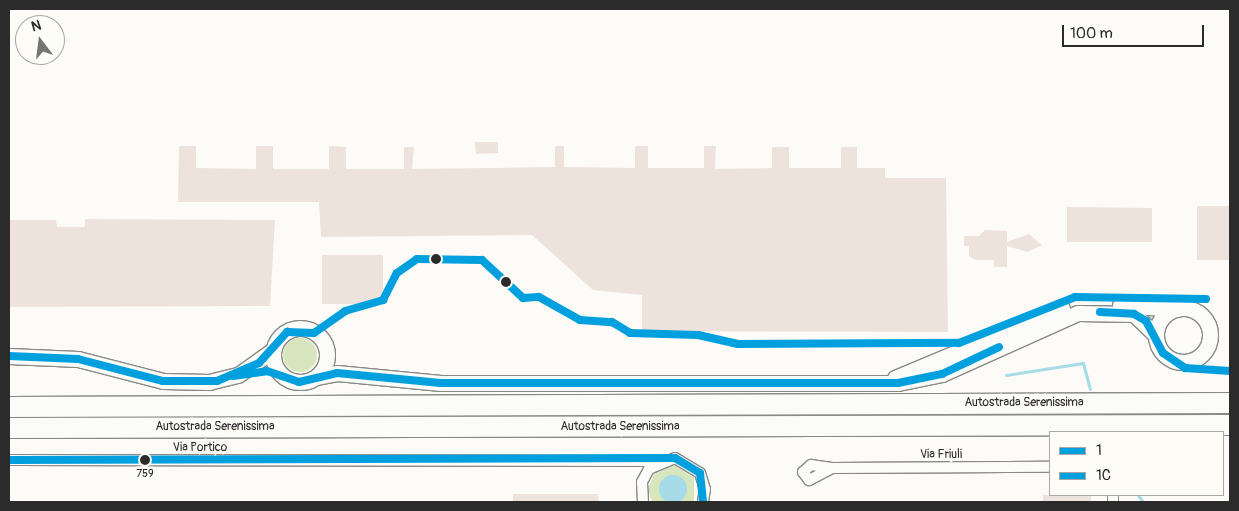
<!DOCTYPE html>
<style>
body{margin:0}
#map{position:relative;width:1239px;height:511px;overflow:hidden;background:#fcfbf8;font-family:Pangolin,sans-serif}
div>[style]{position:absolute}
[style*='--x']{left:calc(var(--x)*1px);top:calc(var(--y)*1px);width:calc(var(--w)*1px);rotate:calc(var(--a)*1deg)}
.green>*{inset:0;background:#d7e6bd}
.round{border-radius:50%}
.water>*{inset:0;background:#a6dbe7}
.stream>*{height:3px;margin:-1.5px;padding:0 1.5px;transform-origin:1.5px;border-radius:1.5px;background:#a6dbe7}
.building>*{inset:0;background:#eee2dd}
.roads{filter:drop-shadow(1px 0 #898987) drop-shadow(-1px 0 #898987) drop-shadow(0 1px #898987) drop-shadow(0 -1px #898987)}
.minor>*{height:10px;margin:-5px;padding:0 5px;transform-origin:5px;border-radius:5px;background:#fbfbf9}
.secondary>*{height:15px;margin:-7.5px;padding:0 7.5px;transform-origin:7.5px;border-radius:7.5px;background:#fbfbf9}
.secondary>.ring{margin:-7.5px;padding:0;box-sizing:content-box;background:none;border:15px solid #fbfbf9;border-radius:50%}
.motorway>*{height:20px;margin:-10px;padding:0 10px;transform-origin:10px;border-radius:10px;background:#fbfbf9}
.bus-1>*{height:8px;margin:-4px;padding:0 4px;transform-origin:4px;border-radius:4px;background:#00a0de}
.bus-2>*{height:8px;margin:-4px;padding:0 4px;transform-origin:4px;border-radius:4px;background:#00a0de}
.dots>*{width:14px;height:14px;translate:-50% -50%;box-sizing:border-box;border:2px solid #fdfcf7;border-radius:50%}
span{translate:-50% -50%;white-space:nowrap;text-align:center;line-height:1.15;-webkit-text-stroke:5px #fdfcf7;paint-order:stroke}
.bus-label{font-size:11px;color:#2b2b2b}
.street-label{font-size:12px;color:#2b2b2b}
.frame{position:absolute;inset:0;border:10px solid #2b2b2b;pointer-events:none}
.legend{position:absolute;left:1049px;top:431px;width:175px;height:65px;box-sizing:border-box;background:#fdfcf7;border:1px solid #a9a8a5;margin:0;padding:6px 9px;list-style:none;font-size:15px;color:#2b2b2b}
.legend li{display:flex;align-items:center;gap:10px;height:25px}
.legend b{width:25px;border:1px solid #a9a8a5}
.north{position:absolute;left:15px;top:15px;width:50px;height:50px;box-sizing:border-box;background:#fdfcf7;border:1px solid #a9a8a5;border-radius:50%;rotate:345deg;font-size:14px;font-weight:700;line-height:20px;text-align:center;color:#2b2b2b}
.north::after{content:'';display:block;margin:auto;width:18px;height:22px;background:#747473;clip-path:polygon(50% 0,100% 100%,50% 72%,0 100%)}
.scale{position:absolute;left:1062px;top:25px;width:142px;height:22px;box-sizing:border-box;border:2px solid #2b2b2b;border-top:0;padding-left:6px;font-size:15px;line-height:18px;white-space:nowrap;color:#2b2b2b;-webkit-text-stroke:4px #fdfcf7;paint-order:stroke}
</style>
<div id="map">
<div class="green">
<i class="round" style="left:283px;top:338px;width:34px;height:34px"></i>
<i style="clip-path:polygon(675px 465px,694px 478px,694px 502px,652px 502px,648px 489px,654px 474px)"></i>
</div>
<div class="water">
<i class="round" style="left:659px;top:475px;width:28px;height:28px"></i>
</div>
<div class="stream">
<i style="--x:1006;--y:375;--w:78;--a:-8.9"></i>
<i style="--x:1083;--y:363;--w:27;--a:75"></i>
<i style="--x:1138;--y:495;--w:9;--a:54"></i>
</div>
<div class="building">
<i style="clip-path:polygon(475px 142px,498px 142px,498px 153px,476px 154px)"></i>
<i style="clip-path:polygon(179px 146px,196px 146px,196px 168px,256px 169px,256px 146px,273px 146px,273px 169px,329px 169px,329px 146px,346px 147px,346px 169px,404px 169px,404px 147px,414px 147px,412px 169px,555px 167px,555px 146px,564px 146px,564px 167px,635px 168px,635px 146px,648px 146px,648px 168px,704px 168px,704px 146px,716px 146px,715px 169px,772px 168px,772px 147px,789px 147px,789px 168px,841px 168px,841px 147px,857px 147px,857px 168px,885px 168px,885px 178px,946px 178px,948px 332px,642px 331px,642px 295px,593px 290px,532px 235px,321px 237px,319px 202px,178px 202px)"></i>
<i style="clip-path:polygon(1197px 206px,1230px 206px,1230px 260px,1197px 260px)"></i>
<i style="clip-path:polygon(1067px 207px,1152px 208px,1152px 242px,1067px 242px)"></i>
<i style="clip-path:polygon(85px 219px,275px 220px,270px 306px,9px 307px,9px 220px,56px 220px,57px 227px,85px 227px)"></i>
<i style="clip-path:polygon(985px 230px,1007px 231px,1007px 242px,1029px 234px,1042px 245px,1028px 252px,1007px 246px,1007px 267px,994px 267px,994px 260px,975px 260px,969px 256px,969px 246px,964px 246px,964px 236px,979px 236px)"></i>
<i style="clip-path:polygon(322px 255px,383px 255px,383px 304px,322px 304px)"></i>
<i style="clip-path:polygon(513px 494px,598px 494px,599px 502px,513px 502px)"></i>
<i style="clip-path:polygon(1043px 495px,1091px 495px,1091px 502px,1043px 502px)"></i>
</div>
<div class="roads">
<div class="minor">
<i style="--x:9;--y:460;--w:652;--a:0.09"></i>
<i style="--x:811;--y:465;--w:21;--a:8"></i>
<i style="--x:832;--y:468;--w:26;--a:152"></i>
<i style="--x:809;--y:480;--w:10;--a:-127"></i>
<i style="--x:803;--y:472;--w:11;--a:-41"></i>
<i style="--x:832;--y:468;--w:218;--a:-0.3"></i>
<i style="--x:1113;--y:495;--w:7;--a:90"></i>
<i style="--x:643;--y:502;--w:20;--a:-93"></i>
<i style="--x:642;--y:482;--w:15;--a:-62"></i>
<i style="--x:649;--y:469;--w:28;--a:-23"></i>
<i style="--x:675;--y:458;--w:29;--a:31"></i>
<i style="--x:700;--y:473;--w:17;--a:73"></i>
<i style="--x:705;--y:489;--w:13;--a:99"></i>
</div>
<div class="secondary">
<i style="--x:1120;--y:305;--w:57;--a:4"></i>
<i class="ring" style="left:1156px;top:308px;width:39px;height:39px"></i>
<i class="ring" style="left:273px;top:328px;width:39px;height:39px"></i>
<i style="--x:9;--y:356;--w:69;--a:2.5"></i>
<i style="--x:78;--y:359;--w:88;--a:14.5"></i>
<i style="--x:163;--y:381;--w:46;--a:1.2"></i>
<i style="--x:209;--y:382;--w:30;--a:-14"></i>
<i style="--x:238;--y:375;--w:43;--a:-35.5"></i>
<i style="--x:317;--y:377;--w:20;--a:-11"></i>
<i style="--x:337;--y:373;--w:104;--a:5.5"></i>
<i style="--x:441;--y:383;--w:457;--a:0"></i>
<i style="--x:898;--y:383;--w:45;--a:-11.6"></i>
<i style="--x:942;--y:374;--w:149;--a:-24.2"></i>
<i style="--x:1078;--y:313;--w:56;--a:1"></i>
<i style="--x:1134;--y:314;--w:30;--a:44"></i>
<i style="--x:895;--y:378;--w:181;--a:-22.7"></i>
</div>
<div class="motorway">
<i style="--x:9;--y:407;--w:1221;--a:-0.19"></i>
<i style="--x:9;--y:428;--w:1221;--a:-0.14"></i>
</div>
</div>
<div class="bus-1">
<i style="--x:1100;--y:312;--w:34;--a:3"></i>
<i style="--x:1134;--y:314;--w:14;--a:30"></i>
<i style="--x:1146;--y:321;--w:36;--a:62"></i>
<i style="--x:1163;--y:353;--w:27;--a:34"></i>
<i style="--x:1185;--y:368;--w:45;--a:3.8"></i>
<i style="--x:9;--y:356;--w:69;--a:2.5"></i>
<i style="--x:78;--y:359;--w:88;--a:14.5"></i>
<i style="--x:163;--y:381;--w:54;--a:0"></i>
<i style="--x:217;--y:381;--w:46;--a:-23.2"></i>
<i style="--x:259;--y:363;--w:42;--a:-47.9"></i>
<i style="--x:287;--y:332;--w:27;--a:2"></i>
<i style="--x:314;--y:333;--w:38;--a:-35"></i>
<i style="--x:345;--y:311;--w:40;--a:-16"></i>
<i style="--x:383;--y:300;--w:30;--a:-63"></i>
<i style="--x:397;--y:273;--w:24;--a:-35"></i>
<i style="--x:417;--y:259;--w:65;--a:0.9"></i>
<i style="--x:482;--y:260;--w:56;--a:42.8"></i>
<i style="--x:523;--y:298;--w:16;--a:-4"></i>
<i style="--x:539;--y:297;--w:47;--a:29.3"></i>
<i style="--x:580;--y:320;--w:32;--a:4"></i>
<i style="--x:612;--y:322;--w:21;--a:31"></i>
<i style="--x:630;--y:333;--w:68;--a:1.7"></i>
<i style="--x:698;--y:335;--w:41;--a:12.7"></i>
<i style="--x:738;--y:344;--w:221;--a:-0.3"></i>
<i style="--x:959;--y:343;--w:125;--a:-21.6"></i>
<i style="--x:1075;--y:297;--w:131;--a:0.9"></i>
<i style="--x:233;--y:376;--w:34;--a:-8"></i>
<i style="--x:267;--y:371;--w:34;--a:19"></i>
<i style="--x:299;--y:382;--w:39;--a:-13"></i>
<i style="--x:337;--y:373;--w:104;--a:5.5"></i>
<i style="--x:441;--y:383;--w:457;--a:0"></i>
<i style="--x:898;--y:383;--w:45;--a:-11.6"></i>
<i style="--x:942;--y:374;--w:63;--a:-25.3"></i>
</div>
<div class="bus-2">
<i style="--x:9;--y:460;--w:666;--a:-0.17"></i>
<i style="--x:675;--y:458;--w:29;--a:31"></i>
<i style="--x:700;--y:473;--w:29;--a:84"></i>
</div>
<div class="dots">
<i style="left:436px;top:259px;background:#2b2b2b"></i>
<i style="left:506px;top:282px;background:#2b2b2b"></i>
<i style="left:145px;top:460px;background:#2b2b2b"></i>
</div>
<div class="bus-label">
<span style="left:145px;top:474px">759</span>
</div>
<div class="street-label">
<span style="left:1024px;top:403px">Autostrada Serenissima</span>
<span style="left:215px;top:427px">Autostrada Serenissima</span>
<span style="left:620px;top:427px">Autostrada Serenissima</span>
<span style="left:200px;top:448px">Via Portico</span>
<span style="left:941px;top:455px">Via Friuli</span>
</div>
<div class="frame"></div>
<ul class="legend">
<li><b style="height:6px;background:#00a0de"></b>1</li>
<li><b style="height:6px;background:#00a0de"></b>1C</li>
</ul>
<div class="north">N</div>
<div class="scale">100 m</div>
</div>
